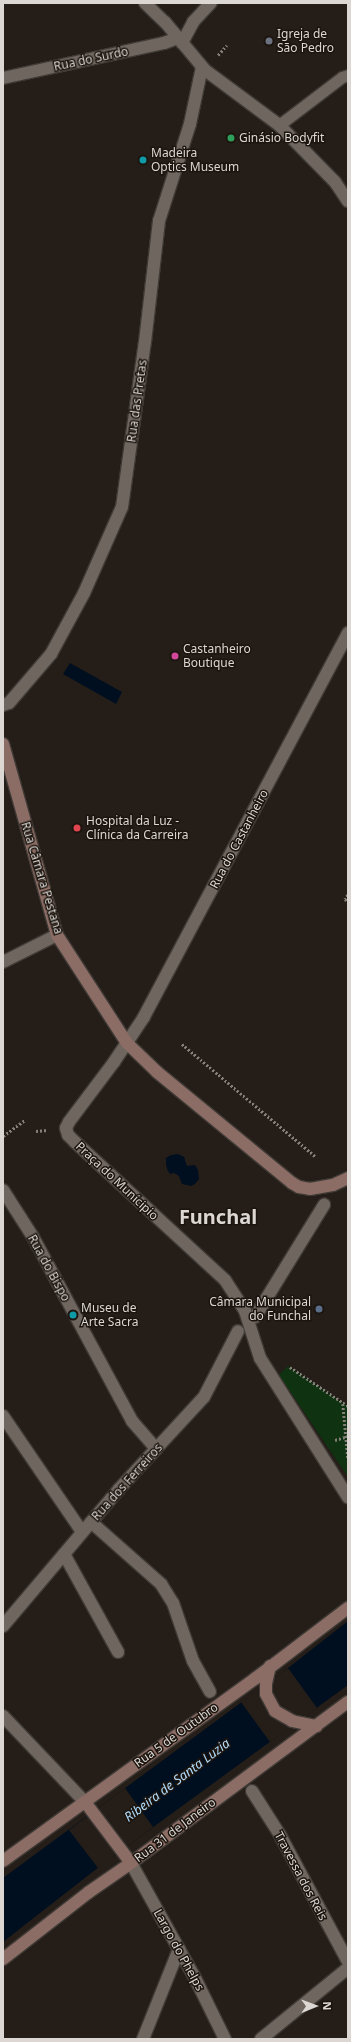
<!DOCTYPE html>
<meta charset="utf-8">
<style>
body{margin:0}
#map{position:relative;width:351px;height:2042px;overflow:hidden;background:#251e18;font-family:"Noto Sans",sans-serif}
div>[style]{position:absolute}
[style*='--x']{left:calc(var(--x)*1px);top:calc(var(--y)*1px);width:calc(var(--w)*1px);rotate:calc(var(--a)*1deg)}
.green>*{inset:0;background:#0f3211}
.water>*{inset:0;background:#000f1f}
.pier>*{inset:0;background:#251e18}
.path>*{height:2.5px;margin-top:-1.25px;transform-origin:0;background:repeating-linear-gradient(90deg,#857f7a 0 2px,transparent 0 4px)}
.roads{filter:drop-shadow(1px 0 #3f3a36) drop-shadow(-1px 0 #3f3a36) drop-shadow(0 1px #3f3a36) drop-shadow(0 -1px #3f3a36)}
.lane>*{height:11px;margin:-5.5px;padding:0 5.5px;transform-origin:5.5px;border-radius:5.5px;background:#6f665f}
.street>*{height:12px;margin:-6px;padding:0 6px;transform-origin:6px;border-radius:6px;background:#6f665f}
.secondary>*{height:12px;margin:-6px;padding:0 6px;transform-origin:6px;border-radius:6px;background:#8c6d65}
.dots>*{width:11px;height:11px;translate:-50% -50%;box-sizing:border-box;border:2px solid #1c150f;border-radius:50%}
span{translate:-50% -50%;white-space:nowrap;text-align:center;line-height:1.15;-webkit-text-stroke:3px #1c150f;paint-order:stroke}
.poi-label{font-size:12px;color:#dcd7d3}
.left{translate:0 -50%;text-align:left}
.right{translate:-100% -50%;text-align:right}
.street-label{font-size:12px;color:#dcd7d3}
.water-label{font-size:13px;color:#afdafa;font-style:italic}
.town-label{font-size:20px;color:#dcd7d3;font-weight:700}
.frame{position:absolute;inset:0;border:4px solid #dcd7d3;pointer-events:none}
.north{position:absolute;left:295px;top:1986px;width:40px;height:40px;-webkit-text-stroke:3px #1c150f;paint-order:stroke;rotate:89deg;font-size:11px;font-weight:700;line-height:16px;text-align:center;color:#dcd7d3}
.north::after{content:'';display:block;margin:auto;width:14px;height:18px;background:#dcd7d3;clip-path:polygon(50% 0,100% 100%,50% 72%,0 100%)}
</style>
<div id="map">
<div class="green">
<i style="clip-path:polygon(288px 1366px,348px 1406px,348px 1477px,279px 1375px)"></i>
</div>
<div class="water">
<i style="clip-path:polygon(70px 663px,122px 692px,116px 704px,63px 674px)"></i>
<i style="clip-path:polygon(178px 1154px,184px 1157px,187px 1166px,195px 1165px,198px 1170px,199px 1179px,195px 1184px,191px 1186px,182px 1184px,179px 1176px,174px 1173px,170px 1174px,168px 1171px,166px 1165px,166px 1158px,171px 1155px)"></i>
<i style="clip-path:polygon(348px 1621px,348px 1685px,104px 1863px,3px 1942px,3px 1878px,288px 1668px)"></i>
</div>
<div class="pier">
<i style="clip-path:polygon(288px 1668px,317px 1708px,270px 1742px,241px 1702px)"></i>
<i style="clip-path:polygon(125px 1788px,153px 1827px,98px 1868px,69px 1830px)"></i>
</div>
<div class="path">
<i style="--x:218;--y:55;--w:13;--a:-48"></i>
<i style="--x:348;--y:895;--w:5;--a:127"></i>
<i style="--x:345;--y:899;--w:4;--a:34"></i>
<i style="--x:182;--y:1044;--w:174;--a:40.1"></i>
<i style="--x:36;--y:1131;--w:12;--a:-5"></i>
<i style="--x:3;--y:1136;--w:27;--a:-36"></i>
<i style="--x:290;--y:1367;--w:70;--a:33.9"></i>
<i style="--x:343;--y:1404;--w:54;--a:84.7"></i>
<i style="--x:335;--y:1440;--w:14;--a:-17"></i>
</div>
<div class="roads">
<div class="lane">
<i style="--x:279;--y:125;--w:79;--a:-37.3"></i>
<i style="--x:342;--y:77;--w:6;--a:-18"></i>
</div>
<div class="street">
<i style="--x:145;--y:3;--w:28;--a:44"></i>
<i style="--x:165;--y:22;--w:62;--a:50.2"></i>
<i style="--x:205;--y:70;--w:92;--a:36.6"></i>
<i style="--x:279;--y:125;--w:80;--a:45.5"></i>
<i style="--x:335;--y:182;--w:23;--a:56"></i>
<i style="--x:182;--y:43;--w:24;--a:-62"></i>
<i style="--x:193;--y:22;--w:26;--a:-47"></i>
<i style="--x:3;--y:78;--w:165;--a:-12.3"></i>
<i style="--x:164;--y:43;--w:15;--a:-20"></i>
<i style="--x:348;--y:633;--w:435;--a:118"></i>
<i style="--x:144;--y:1017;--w:54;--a:123.7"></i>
<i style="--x:114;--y:1062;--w:75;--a:126.9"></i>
<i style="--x:69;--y:1122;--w:7;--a:117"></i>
<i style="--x:66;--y:1128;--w:7;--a:74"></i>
<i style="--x:68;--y:1135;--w:10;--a:45"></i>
<i style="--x:75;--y:1142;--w:204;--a:42.6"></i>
<i style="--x:225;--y:1280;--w:37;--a:57"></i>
<i style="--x:245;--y:1311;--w:49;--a:72.3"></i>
<i style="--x:260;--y:1358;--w:165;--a:57.7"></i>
<i style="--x:3;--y:705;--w:6;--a:-18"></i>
<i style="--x:9;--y:703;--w:65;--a:-49.4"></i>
<i style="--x:51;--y:654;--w:69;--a:-61.6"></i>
<i style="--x:84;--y:593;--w:94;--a:-66.2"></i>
<i style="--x:122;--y:507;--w:167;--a:-82.1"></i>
<i style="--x:145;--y:342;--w:122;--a:-83.4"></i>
<i style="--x:159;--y:221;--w:102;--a:-72.3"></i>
<i style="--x:190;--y:124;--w:58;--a:-78.1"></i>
<i style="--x:3;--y:962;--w:60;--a:-26.6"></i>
<i style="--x:3;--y:1190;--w:56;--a:57.4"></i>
<i style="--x:33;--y:1237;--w:209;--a:61.7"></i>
<i style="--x:132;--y:1421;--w:37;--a:49"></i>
<i style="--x:255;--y:1317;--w:132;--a:-58.4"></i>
<i style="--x:3;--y:1416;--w:140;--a:55.7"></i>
<i style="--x:91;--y:1522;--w:94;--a:41.5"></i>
<i style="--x:161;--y:1584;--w:22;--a:58"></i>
<i style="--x:173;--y:1603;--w:61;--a:71"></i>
<i style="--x:193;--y:1661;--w:35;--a:61"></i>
<i style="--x:64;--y:1554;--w:112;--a:61.1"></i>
<i style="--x:3;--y:1626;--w:180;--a:-49.7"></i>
<i style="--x:119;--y:1489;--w:125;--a:-47.3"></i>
<i style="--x:204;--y:1397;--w:74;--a:-62.7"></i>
<i style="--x:3;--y:1716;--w:119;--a:46.4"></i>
<i style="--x:252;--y:1791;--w:52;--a:57.5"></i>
<i style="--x:280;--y:1835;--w:144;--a:61.8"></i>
<i style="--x:131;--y:1863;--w:129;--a:60.9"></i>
<i style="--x:194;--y:1976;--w:70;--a:63.8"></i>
<i style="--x:143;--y:2039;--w:97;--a:-68.2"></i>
<i style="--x:261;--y:2039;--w:112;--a:-39.2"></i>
</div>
<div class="secondary">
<i style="--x:3;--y:744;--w:198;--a:74.2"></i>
<i style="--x:57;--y:935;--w:129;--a:57.1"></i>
<i style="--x:127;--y:1043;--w:42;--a:44"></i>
<i style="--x:157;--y:1072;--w:175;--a:39.4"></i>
<i style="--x:292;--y:1183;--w:8;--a:30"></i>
<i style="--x:299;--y:1187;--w:11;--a:10"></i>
<i style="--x:310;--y:1189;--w:23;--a:-10"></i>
<i style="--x:333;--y:1185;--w:17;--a:-25"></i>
<i style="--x:270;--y:1666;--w:18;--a:103"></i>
<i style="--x:266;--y:1684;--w:10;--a:90"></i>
<i style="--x:266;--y:1694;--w:19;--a:62"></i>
<i style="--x:275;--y:1711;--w:20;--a:30"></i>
<i style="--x:292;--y:1721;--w:25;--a:12"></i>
<i style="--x:85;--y:1802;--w:76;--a:53"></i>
<i style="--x:3;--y:1861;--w:312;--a:-35.9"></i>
<i style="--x:256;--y:1678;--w:116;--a:-37.3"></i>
<i style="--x:3;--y:1959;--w:109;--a:-37.9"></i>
<i style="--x:89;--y:1892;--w:51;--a:-34.6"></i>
<i style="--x:131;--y:1863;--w:270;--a:-36.6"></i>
</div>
</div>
<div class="dots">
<i style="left:269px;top:41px;background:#6b7280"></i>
<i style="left:231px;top:138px;background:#2e9e5b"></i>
<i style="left:143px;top:160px;background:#0f9aa8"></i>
<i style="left:175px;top:656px;background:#d1479c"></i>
<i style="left:77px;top:828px;background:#e0444e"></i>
<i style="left:319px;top:1309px;background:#5c6f8a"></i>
<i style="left:73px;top:1315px;background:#0f9aa8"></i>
</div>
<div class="poi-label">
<span class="left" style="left:277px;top:41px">Igreja de<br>São Pedro</span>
<span class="left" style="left:239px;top:138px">Ginásio Bodyfit</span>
<span class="left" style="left:151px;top:160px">Madeira<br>Optics Museum</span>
<span class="left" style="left:183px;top:656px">Castanheiro<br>Boutique</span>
<span class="left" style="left:86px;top:828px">Hospital da Luz -<br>Clínica da Carreira</span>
<span class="right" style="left:311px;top:1309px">Câmara Municipal<br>do Funchal</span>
<span class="left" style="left:81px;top:1315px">Museu de<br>Arte Sacra</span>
</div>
<div class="street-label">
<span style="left:91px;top:59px;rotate:-12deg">Rua do Surdo</span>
<span style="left:137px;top:401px;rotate:-82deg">Rua das Pretas</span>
<span style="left:239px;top:839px;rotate:-62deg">Rua do Castanheiro</span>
<span style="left:42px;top:878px;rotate:73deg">Rua Câmara Pestana</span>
<span style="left:117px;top:1181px;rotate:43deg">Praça do Munícipio</span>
<span style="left:49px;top:1268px;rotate:61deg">Rua do Bispo</span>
<span style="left:127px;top:1482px;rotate:-48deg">Rua dos Ferreiros</span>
<span style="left:176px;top:1735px;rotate:-36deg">Rua 5 de Outubro</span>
<span style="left:175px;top:1830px;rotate:-37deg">Rua 31 de Janeiro</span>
<span style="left:301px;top:1876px;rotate:62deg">Travessa dos Reis</span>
<span style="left:179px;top:1950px;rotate:61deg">Largo do Phelps</span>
</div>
<div class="water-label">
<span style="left:177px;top:1780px;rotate:-37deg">Ribeira de Santa Luzia</span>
</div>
<div class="town-label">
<span style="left:218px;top:1216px">Funchal</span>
</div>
<div class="frame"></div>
<div class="north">N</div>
</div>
